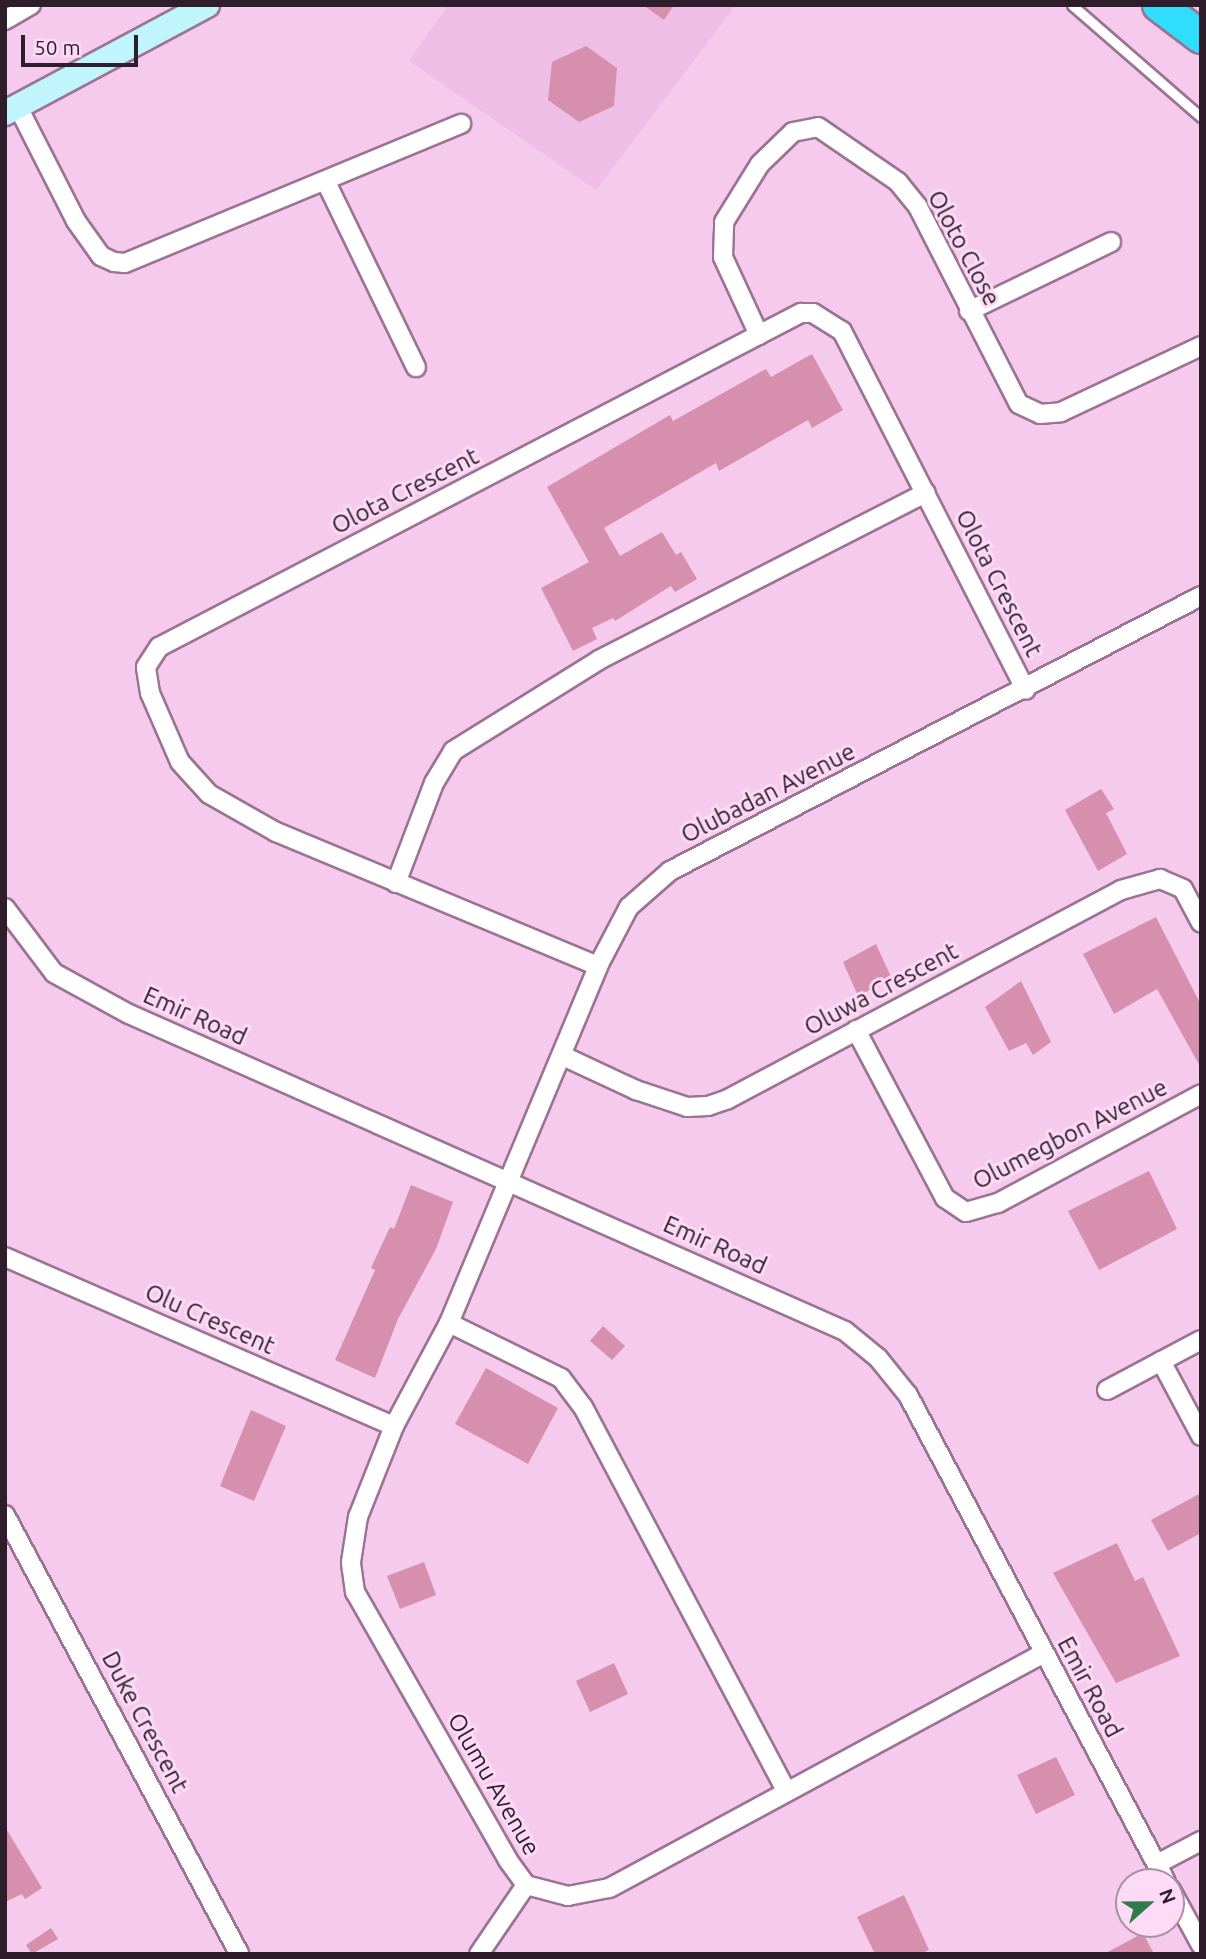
<!DOCTYPE html>
<style>
body{margin:0}
#map{position:relative;width:1206px;height:1959px;overflow:hidden;background:#f5caed;font-family:Ubuntu,sans-serif}
div>[style]{position:absolute}
[style*='--x']{left:calc(var(--x)*1px);top:calc(var(--y)*1px);width:calc(var(--w)*1px);rotate:calc(var(--a)*1deg)}
.built>*{inset:0;background:#efbee6}
.building>*{inset:0;background:#d690ad}
.roads{filter:drop-shadow(2px 0 #9b7393) drop-shadow(-2px 0 #9b7393) drop-shadow(0 2px #9b7393) drop-shadow(0 -2px #9b7393)}
.lane>*{height:9px;margin:-4.5px;padding:0 4.5px;transform-origin:4.5px;border-radius:4.5px;background:#fff}
.street>*{height:18px;margin:-9px;padding:0 9px;transform-origin:9px;border-radius:9px;background:#fff}
.secondary>*{height:24px;margin:-12px;padding:0 12px;transform-origin:12px;border-radius:12px;background:#c1f5fe}
.highway>*{height:32px;margin:-16px;padding:0 16px;transform-origin:16px;border-radius:16px;background:#2fddfc}
span{translate:-50% -50%;white-space:nowrap;text-align:center;line-height:1.15;-webkit-text-stroke:6px #fddaf6;paint-order:stroke}
.street-label{font-size:24px;color:#2e1e2b}
.frame{position:absolute;inset:0;border:7px solid #2e1e2b;pointer-events:none}
.north{position:absolute;left:1115px;top:1868px;width:70px;height:70px;box-sizing:border-box;background:#fddaf6;border:2px solid #aa8fa5;border-radius:50%;rotate:69deg;font-size:19px;font-weight:700;line-height:28px;text-align:center;color:#2e1e2b}
.north::after{content:'';display:block;margin:auto;width:24px;height:32px;background:#2e7c4b;clip-path:polygon(50% 0,100% 100%,50% 72%,0 100%)}
.scale{position:absolute;left:21px;top:35px;width:117px;height:32px;box-sizing:border-box;border:4px solid #2e1e2b;border-top:0;padding-left:9px;font-size:21px;line-height:24px;white-space:nowrap;color:#2e1e2b;-webkit-text-stroke:5px #fddaf6;paint-order:stroke}
</style>
<div id="map">
<div class="built">
<i style="clip-path:polygon(448px 5px,736px 5px,596px 190px,409px 61px)"></i>
</div>
<div class="building">
<i style="clip-path:polygon(643px 5px,674px 5px,664px 20px)"></i>
<i style="clip-path:polygon(586px 46px,617px 68px,614px 106px,579px 122px,548px 100px,552px 62px)"></i>
<i style="clip-path:polygon(812px 354px,843px 410px,812px 428px,808px 420px,719px 471px,716px 463px,604px 528px,620px 556px,662px 532px,676px 555px,681px 552px,697px 579px,675px 592px,671px 586px,615px 621px,613px 618px,592px 628px,597px 639px,573px 651px,541px 588px,589px 562px,547px 487px,670px 415px,673px 421px,766px 369px,771px 377px)"></i>
<i style="clip-path:polygon(1101px 789px,1114px 809px,1106px 813px,1127px 854px,1098px 871px,1065px 810px)"></i>
<i style="clip-path:polygon(1156px 917px,1201px 1005px,1201px 1068px,1157px 989px,1114px 1014px,1083px 954px)"></i>
<i style="clip-path:polygon(876px 944px,892px 979px,858px 996px,843px 962px)"></i>
<i style="clip-path:polygon(1021px 981px,1051px 1042px,1033px 1055px,1026px 1043px,1009px 1051px,985px 1007px)"></i>
<i style="clip-path:polygon(1149px 1171px,1177px 1229px,1099px 1270px,1068px 1211px)"></i>
<i style="clip-path:polygon(411px 1185px,453px 1202px,436px 1249px,398px 1319px,375px 1378px,335px 1360px,375px 1270px,371px 1268px,390px 1227px,394px 1229px)"></i>
<i style="clip-path:polygon(603px 1326px,625px 1346px,612px 1360px,590px 1341px)"></i>
<i style="clip-path:polygon(486px 1368px,558px 1408px,528px 1464px,455px 1424px)"></i>
<i style="clip-path:polygon(251px 1410px,286px 1426px,254px 1501px,220px 1486px)"></i>
<i style="clip-path:polygon(1201px 1493px,1201px 1533px,1168px 1551px,1151px 1520px)"></i>
<i style="clip-path:polygon(1117px 1543px,1135px 1581px,1143px 1577px,1180px 1656px,1116px 1683px,1053px 1573px)"></i>
<i style="clip-path:polygon(424px 1562px,436px 1595px,400px 1609px,387px 1576px)"></i>
<i style="clip-path:polygon(614px 1663px,628px 1694px,590px 1712px,576px 1681px)"></i>
<i style="clip-path:polygon(1056px 1757px,1075px 1795px,1036px 1814px,1017px 1775px)"></i>
<i style="clip-path:polygon(5px 1827px,42px 1888px,25px 1899px,22px 1894px,5px 1902px)"></i>
<i style="clip-path:polygon(904px 1895px,929px 1950px,920px 1954px,875px 1954px,857px 1917px)"></i>
<i style="clip-path:polygon(51px 1928px,58px 1939px,32px 1954px,26px 1945px)"></i>
<i style="clip-path:polygon(1143px 1933px,1154px 1954px,1104px 1954px)"></i>
</div>
<div class="roads">
<div class="lane">
<i style="--x:1072;--y:5;--w:171;--a:41"></i>
</div>
<div class="street">
<i style="--x:5;--y:20;--w:30;--a:-30"></i>
<i style="--x:18;--y:107;--w:128;--a:63"></i>
<i style="--x:76;--y:221;--w:43;--a:54.5"></i>
<i style="--x:101;--y:256;--w:14;--a:25"></i>
<i style="--x:114;--y:262;--w:11;--a:5"></i>
<i style="--x:125;--y:263;--w:364;--a:-22.5"></i>
<i style="--x:326;--y:182;--w:206;--a:64.1"></i>
<i style="--x:969;--y:311;--w:158;--a:-25.9"></i>
<i style="--x:759;--y:335;--w:86;--a:-114.8"></i>
<i style="--x:723;--y:257;--w:35;--a:-88"></i>
<i style="--x:724;--y:222;--w:68;--a:-58.2"></i>
<i style="--x:760;--y:164;--w:46;--a:-44.1"></i>
<i style="--x:793;--y:132;--w:25;--a:-11"></i>
<i style="--x:818;--y:127;--w:97;--a:34.5"></i>
<i style="--x:898;--y:182;--w:32;--a:51"></i>
<i style="--x:918;--y:207;--w:221;--a:62.9"></i>
<i style="--x:1019;--y:404;--w:23;--a:25"></i>
<i style="--x:1040;--y:414;--w:21;--a:-5"></i>
<i style="--x:1061;--y:412;--w:155;--a:-25.2"></i>
<i style="--x:396;--y:883;--w:107;--a:-69.2"></i>
<i style="--x:434;--y:783;--w:37;--a:-59"></i>
<i style="--x:453;--y:751;--w:172;--a:-31.9"></i>
<i style="--x:599;--y:660;--w:367;--a:-27.1"></i>
<i style="--x:5;--y:908;--w:81;--a:53"></i>
<i style="--x:54;--y:973;--w:85;--a:28.7"></i>
<i style="--x:129;--y:1014;--w:783;--a:23.88"></i>
<i style="--x:845;--y:1331;--w:43;--a:39.3"></i>
<i style="--x:878;--y:1358;--w:48;--a:51"></i>
<i style="--x:908;--y:1395;--w:551;--a:62.09"></i>
<i style="--x:598;--y:966;--w:349;--a:-157.4"></i>
<i style="--x:276;--y:832;--w:77;--a:-150.4"></i>
<i style="--x:209;--y:794;--w:43;--a:-132.2"></i>
<i style="--x:180;--y:762;--w:75;--a:-113.5"></i>
<i style="--x:150;--y:693;--w:26;--a:-99"></i>
<i style="--x:146;--y:667;--w:24;--a:-57"></i>
<i style="--x:159;--y:647;--w:724;--a:-27.49"></i>
<i style="--x:801;--y:313;--w:12;--a:0"></i>
<i style="--x:813;--y:313;--w:34;--a:32"></i>
<i style="--x:842;--y:331;--w:403;--a:62.9"></i>
<i style="--x:856;--y:1030;--w:190;--a:62.1"></i>
<i style="--x:945;--y:1198;--w:25;--a:34"></i>
<i style="--x:966;--y:1212;--w:33;--a:-16"></i>
<i style="--x:998;--y:1203;--w:230;--a:-28.2"></i>
<i style="--x:563;--y:1056;--w:81;--a:25"></i>
<i style="--x:636;--y:1090;--w:54;--a:18.4"></i>
<i style="--x:687;--y:1107;--w:21;--a:-3"></i>
<i style="--x:708;--y:1106;--w:21;--a:-19"></i>
<i style="--x:728;--y:1099;--w:445;--a:-28"></i>
<i style="--x:1121;--y:890;--w:41;--a:-15.8"></i>
<i style="--x:1160;--y:879;--w:25;--a:23"></i>
<i style="--x:1183;--y:889;--w:38;--a:62"></i>
<i style="--x:5;--y:1257;--w:424;--a:23.5"></i>
<i style="--x:449;--y:1323;--w:125;--a:26.2"></i>
<i style="--x:561;--y:1378;--w:36;--a:53"></i>
<i style="--x:583;--y:1407;--w:434;--a:62.1"></i>
<i style="--x:1161;--y:1361;--w:85;--a:61.9"></i>
<i style="--x:1107;--y:1390;--w:106;--a:-28"></i>
<i style="--x:5;--y:1515;--w:497;--a:61.9"></i>
<i style="--x:1044;--y:1653;--w:494;--a:151.6"></i>
<i style="--x:609;--y:1888;--w:42;--a:169"></i>
<i style="--x:568;--y:1896;--w:43;--a:-165.3"></i>
<i style="--x:526;--y:1885;--w:31;--a:-126"></i>
<i style="--x:508;--y:1860;--w:309;--a:-119.7"></i>
<i style="--x:355;--y:1592;--w:30;--a:-98"></i>
<i style="--x:351;--y:1562;--w:46;--a:-81.2"></i>
<i style="--x:358;--y:1517;--w:98;--a:-68.4"></i>
<i style="--x:394;--y:1426;--w:117;--a:-61.9"></i>
<i style="--x:449;--y:1323;--w:387;--a:-67.3"></i>
<i style="--x:598;--y:966;--w:67;--a:-62.3"></i>
<i style="--x:629;--y:907;--w:55;--a:-41.3"></i>
<i style="--x:670;--y:871;--w:598;--a:-27.38"></i>
<i style="--x:1157;--y:1864;--w:50;--a:-27.6"></i>
<i style="--x:1171;--y:1890;--w:63;--a:61.4"></i>
<i style="--x:479;--y:1954;--w:83;--a:-55.7"></i>
</div>
<div class="secondary">
<i style="--x:5;--y:113;--w:229;--a:-28.1"></i>
</div>
<div class="highway">
<i style="--x:1159;--y:5;--w:53;--a:37.3"></i>
</div>
</div>
<div class="street-label">
<span style="left:964px;top:248px;rotate:62deg">Oloto Close</span>
<span style="left:405px;top:491px;rotate:-27deg">Olota Crescent</span>
<span style="left:999px;top:583px;rotate:63deg">Olota Crescent</span>
<span style="left:768px;top:793px;rotate:-27deg">Olubadan Avenue</span>
<span style="left:881px;top:989px;rotate:-28deg">Oluwa Crescent</span>
<span style="left:195px;top:1016px;rotate:24deg">Emir Road</span>
<span style="left:1070px;top:1134px;rotate:-27deg">Olumegbon Avenue</span>
<span style="left:715px;top:1245px;rotate:24deg">Emir Road</span>
<span style="left:210px;top:1319px;rotate:24deg">Olu Crescent</span>
<span style="left:1090px;top:1687px;rotate:62deg">Emir Road</span>
<span style="left:145px;top:1722px;rotate:62deg">Duke Crescent</span>
<span style="left:494px;top:1784px;rotate:60deg">Olumu Avenue</span>
</div>
<div class="frame"></div>
<div class="north">N</div>
<div class="scale">50 m</div>
</div>
